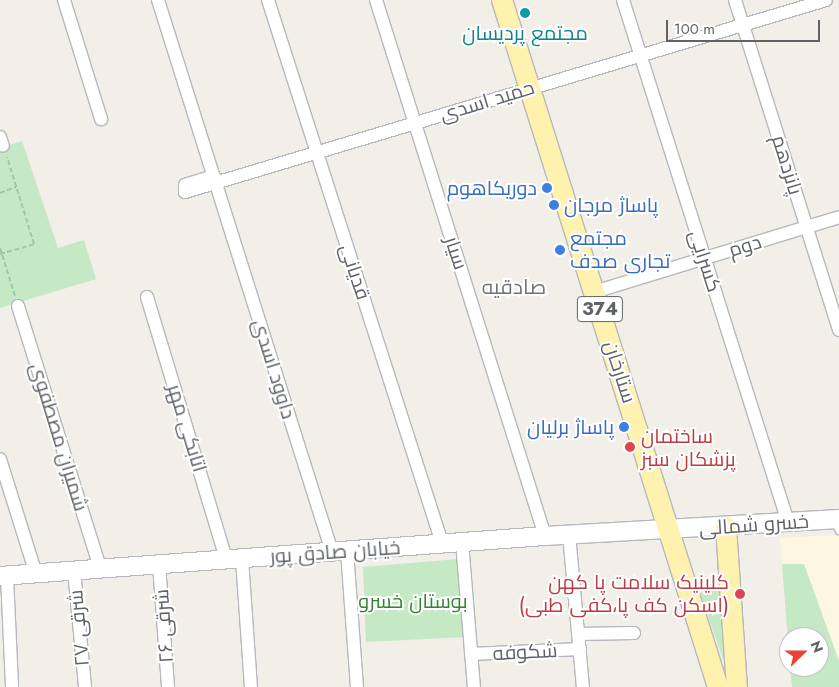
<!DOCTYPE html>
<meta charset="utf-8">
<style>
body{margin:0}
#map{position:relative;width:839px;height:687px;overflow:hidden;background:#f1efe8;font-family:Jost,Cairo,sans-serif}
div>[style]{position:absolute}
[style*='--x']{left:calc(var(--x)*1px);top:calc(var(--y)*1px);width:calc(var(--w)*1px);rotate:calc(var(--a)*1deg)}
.commercial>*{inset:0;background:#fef7e0}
.green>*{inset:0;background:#c5e8c5}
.path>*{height:2px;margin-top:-1px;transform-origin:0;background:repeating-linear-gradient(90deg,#9cc7a9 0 5px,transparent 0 7.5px)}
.roads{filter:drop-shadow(1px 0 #b5b8bc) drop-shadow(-1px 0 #b5b8bc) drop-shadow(0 1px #b5b8bc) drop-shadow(0 -1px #b5b8bc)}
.lane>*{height:6px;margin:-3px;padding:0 3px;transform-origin:3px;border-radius:3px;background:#fff}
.street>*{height:12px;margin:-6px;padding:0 6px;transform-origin:6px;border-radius:6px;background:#fff}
.secondary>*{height:18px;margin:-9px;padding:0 9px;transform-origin:9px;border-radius:9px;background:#fff}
.primary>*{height:20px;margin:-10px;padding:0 10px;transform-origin:10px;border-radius:10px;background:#fff2af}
.dots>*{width:14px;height:14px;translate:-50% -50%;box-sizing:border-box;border:2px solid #fff;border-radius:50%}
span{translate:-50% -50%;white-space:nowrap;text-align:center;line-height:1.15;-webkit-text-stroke:4px #fff;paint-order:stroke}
.shield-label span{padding:1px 4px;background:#fff;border:1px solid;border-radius:4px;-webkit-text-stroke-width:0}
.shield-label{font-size:19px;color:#5f6368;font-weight:700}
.culture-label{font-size:20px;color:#0d838f}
.street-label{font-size:20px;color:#5f6368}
.shop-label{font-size:20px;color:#366cbe}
.right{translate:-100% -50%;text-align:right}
.left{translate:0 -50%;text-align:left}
.health-label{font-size:20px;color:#be3a42}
.park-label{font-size:20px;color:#348238}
.neighbourhood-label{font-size:21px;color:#70757a}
.north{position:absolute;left:779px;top:627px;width:50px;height:50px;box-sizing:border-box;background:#fff;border:1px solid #bfc1c3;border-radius:50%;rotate:68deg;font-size:14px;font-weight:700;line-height:20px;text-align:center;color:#5f6368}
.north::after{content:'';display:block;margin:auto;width:18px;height:22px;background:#ea4335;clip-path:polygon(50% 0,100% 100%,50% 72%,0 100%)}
.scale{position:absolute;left:666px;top:20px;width:154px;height:22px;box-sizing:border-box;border:2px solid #5f6368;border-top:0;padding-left:6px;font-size:15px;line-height:18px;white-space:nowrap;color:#5f6368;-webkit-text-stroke:4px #fff;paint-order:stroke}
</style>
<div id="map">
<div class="commercial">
<i style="clip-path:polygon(839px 535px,839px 661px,804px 564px,782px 564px,780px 538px)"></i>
</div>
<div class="green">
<i style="clip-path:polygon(22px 141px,58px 248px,84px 240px,96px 279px,0 308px,0 148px)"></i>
<i style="clip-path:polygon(459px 559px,465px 637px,366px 642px,363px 567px)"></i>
<i style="clip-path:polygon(782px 564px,804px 564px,839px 661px,839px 687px,792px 687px,790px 667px,819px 667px,819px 637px,789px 637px,789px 654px)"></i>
<i style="clip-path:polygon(722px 586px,729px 676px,700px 593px)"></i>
</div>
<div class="path">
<i style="--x:0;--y:193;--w:17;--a:-21"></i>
<i style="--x:0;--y:248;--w:50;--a:72.6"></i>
<i style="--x:0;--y:254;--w:35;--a:-16"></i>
<i style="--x:34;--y:244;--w:91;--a:-107.2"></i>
</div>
<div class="roads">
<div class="lane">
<i style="--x:834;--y:520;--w:12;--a:66"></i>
</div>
<div class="street">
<i style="--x:64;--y:0;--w:125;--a:72.7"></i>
<i style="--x:158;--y:0;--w:579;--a:72.5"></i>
<i style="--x:268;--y:0;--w:570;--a:72.23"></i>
<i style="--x:376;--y:0;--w:562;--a:72.5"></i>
<i style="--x:623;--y:0;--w:547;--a:72.46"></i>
<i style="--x:735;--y:0;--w:346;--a:72.5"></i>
<i style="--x:0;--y:137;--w:9;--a:72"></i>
<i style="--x:214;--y:176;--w:30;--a:163"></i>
<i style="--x:185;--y:185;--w:7;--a:90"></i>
<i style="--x:185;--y:192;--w:669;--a:-16.67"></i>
<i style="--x:594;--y:292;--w:256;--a:-17"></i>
<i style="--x:147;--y:297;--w:274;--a:73.2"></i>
<i style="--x:18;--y:306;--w:275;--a:72.6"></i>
<i style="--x:0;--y:459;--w:121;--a:72.6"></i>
<i style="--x:569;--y:534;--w:154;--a:84.8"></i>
<i style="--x:462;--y:542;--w:145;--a:85.3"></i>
<i style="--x:347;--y:551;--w:136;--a:85.8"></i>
<i style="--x:242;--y:559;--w:128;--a:86"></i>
<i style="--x:159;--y:564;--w:123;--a:85.8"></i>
<i style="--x:74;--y:570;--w:118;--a:84.6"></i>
<i style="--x:7;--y:576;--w:111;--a:87.4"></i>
<i style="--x:578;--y:634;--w:56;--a:-1"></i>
<i style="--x:471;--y:654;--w:109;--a:-2.6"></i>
</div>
<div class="secondary">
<i style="--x:0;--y:576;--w:546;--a:-4.2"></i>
<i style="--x:545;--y:536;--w:294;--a:-3.3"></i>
</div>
<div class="primary">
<i style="--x:502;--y:0;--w:720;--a:72.55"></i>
<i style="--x:726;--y:527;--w:160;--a:86.1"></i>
</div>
</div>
<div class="dots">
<i style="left:525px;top:13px;background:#0f9aa8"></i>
<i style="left:547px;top:188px;background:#3f7fe0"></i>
<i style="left:554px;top:205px;background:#3f7fe0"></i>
<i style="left:560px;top:250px;background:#3f7fe0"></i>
<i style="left:624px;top:427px;background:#3f7fe0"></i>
<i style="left:630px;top:447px;background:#e0444e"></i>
<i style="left:740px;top:594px;background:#e0444e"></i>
</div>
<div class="shield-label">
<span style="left:600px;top:309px">374</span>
</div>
<div class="culture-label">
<span style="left:525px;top:33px">مجتمع پردیسان</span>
</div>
<div class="street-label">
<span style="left:487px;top:101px;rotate:-17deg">حمید اسدی</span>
<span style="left:787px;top:165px;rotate:73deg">پانزدهم</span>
<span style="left:745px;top:246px;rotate:-17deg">دوم</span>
<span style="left:456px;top:253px;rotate:72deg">سیار</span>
<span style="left:705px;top:261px;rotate:72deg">کسرایی</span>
<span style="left:355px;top:272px;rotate:72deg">قدیانی</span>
<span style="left:274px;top:369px;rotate:73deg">داوود اسدی</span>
<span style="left:620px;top:372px;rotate:72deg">ستارخان</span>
<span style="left:187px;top:428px;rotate:73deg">اتابکی مهر</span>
<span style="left:59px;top:437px;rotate:73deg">شمیران مصطفوی</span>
<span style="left:754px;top:525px;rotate:-4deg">خسرو شمالی</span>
<span style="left:335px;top:552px;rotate:-4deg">خیابان صادق پور</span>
<span style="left:164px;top:626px;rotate:-94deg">۲۶ شرقی</span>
<span style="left:79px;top:628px;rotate:-95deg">۲۷ شرقی</span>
<span style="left:525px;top:652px;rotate:-3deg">شکوفه</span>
</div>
<div class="shop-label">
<span class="right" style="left:537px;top:188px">دوریکاهوم</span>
<span class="left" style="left:564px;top:205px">پاساژ مرجان</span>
<span class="left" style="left:570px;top:250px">مجتمع<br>تجاری صدف</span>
<span class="right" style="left:614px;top:427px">پاساژ برلیان</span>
</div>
<div class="health-label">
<span class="left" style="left:641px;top:448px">ساختمان<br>پزشکان سبز</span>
<span class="right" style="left:729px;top:594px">کلینیک سلامت پا کهن<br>(اسکن کف پا،کفی طبی)</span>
</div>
<div class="park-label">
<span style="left:413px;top:601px">بوستان خسرو</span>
</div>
<div class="neighbourhood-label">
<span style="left:514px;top:287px">صادقیه</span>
</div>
<div class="north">N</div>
<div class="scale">100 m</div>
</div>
